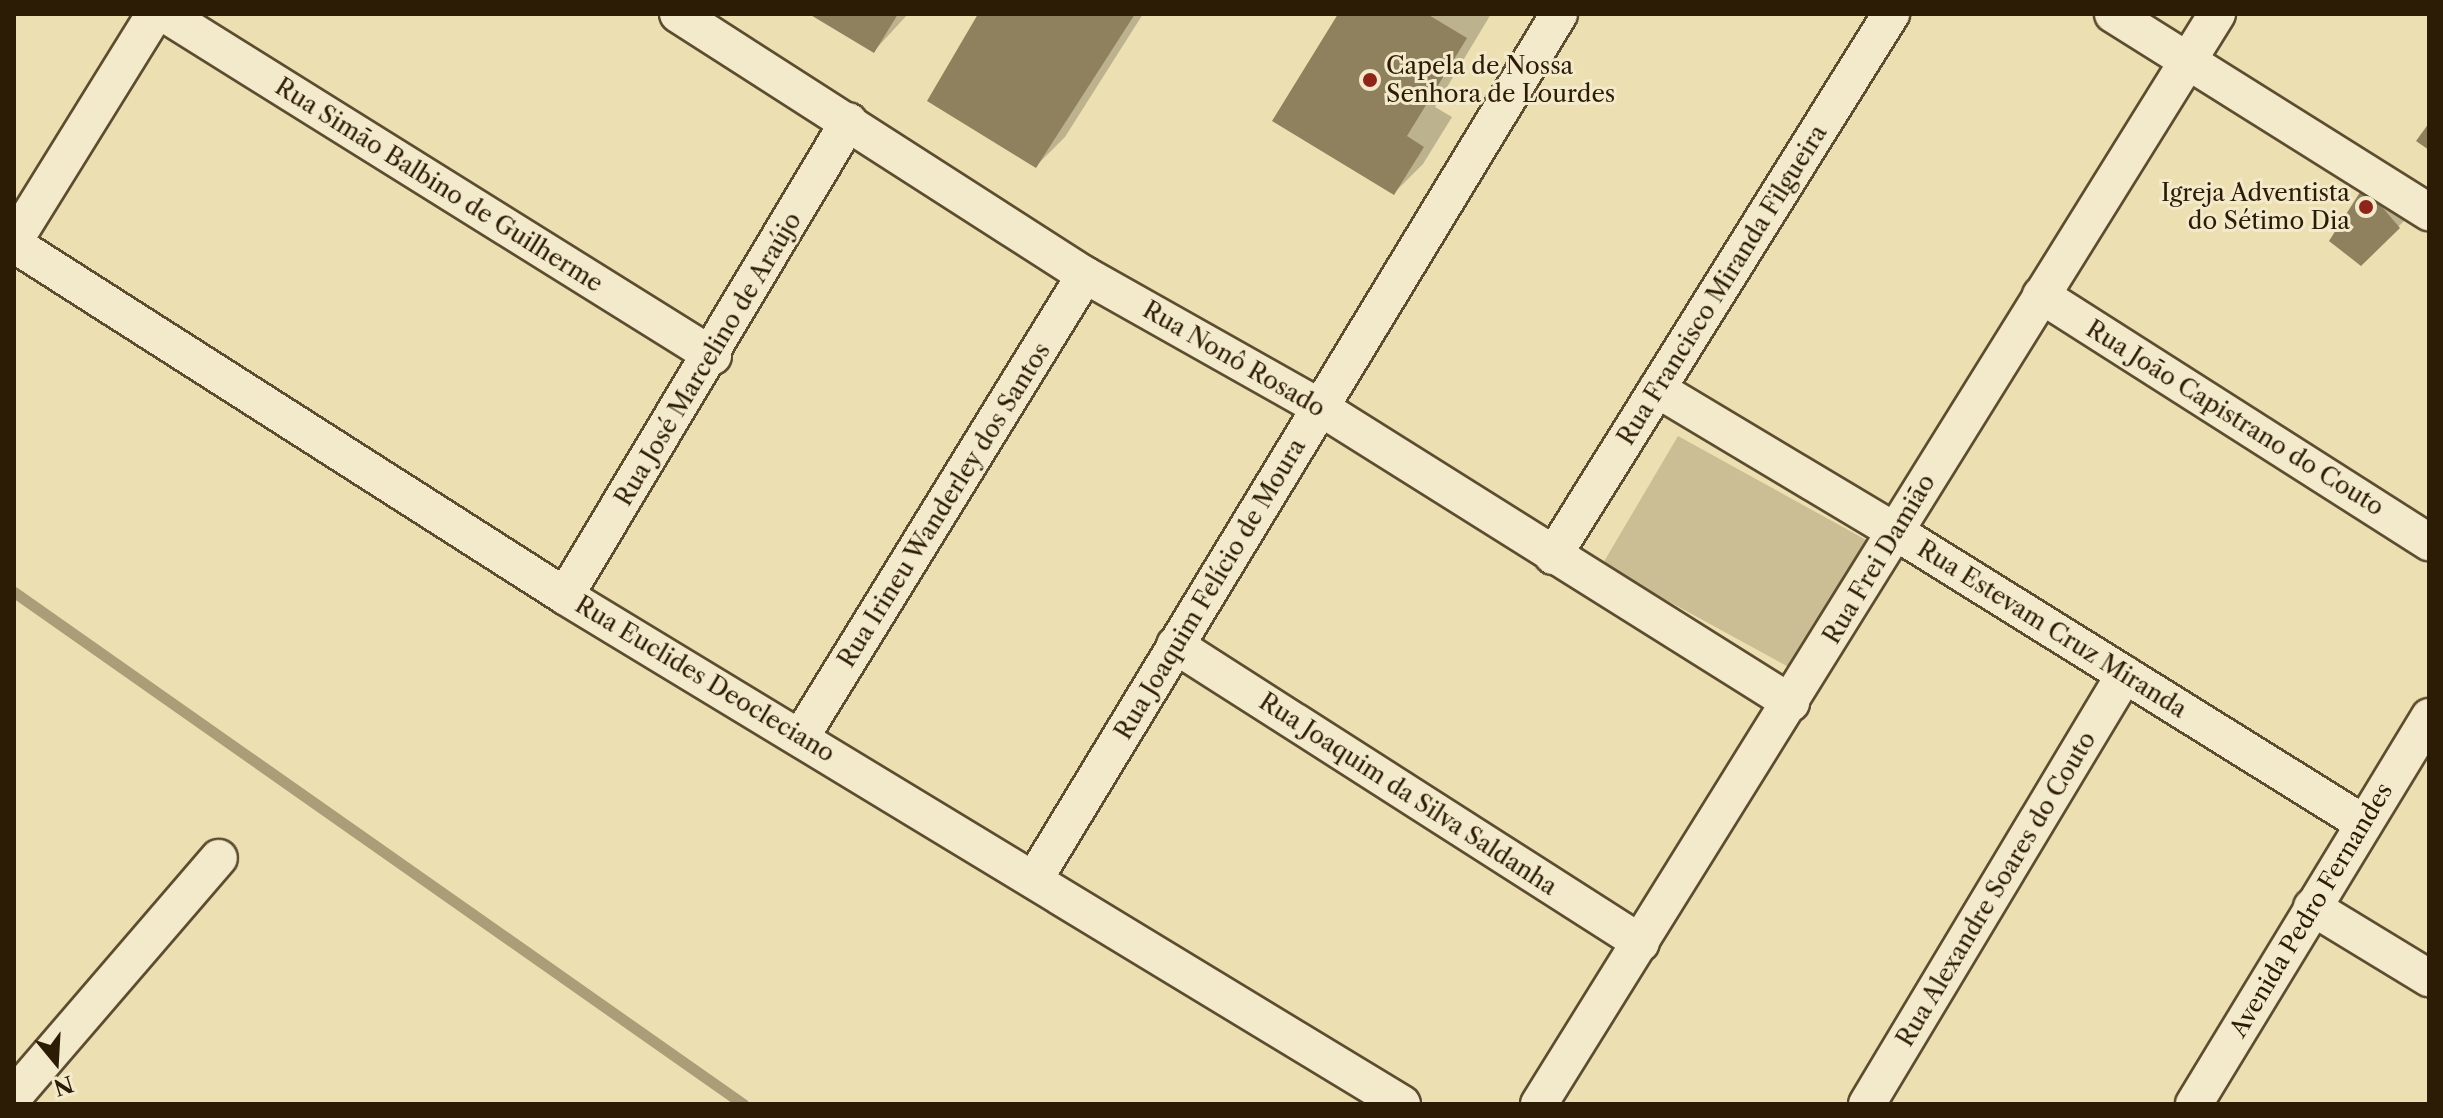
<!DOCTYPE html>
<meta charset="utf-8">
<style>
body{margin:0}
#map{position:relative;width:2443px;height:1118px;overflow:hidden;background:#ecdfb1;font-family:"Libre Caslon Text",serif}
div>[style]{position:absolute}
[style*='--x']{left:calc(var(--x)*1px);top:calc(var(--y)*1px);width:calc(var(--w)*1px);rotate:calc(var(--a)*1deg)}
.green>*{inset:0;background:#ccbe94}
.shadow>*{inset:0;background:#0003}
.stream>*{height:11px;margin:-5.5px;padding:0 5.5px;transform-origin:5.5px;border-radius:5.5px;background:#ab9d77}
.building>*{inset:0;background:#90815e}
.roads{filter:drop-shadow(2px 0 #5d4d30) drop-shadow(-2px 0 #5d4d30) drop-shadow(0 2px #5d4d30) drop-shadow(0 -2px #5d4d30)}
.street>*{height:36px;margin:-18px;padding:0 18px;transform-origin:18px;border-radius:18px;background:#f3eacc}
.dots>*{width:22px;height:22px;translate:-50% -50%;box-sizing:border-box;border:4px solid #f3eacc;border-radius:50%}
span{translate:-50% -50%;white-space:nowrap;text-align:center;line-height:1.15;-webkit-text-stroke:6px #f3eacc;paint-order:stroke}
.poi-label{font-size:24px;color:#2d1c05}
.left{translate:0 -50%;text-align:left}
.right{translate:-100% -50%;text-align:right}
.street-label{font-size:24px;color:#2d1c05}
.frame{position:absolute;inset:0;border:16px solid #2d1c05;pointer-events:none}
.north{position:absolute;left:16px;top:1022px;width:80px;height:80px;-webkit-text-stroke:6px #f3eacc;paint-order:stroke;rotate:162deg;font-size:22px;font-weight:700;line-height:32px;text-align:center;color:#2d1c05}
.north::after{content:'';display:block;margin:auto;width:28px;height:36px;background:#2d1c05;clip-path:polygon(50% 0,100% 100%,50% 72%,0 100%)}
</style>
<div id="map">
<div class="green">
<i style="clip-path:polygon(1678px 436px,1870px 542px,1794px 670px,1602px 565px)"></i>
</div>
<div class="shadow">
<i style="clip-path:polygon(813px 14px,908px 14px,874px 51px)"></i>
<i style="clip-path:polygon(980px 14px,1143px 14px,1065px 137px,1036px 166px)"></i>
<i style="clip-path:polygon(1341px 14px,1491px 14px,1435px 107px,1452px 117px,1423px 164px,1394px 193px)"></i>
<i style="clip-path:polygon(2365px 187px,2414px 211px,2361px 264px)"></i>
</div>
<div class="stream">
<i style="--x:14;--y:592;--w:891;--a:35.08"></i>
</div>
<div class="building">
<i style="clip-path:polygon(809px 14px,898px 14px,874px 53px)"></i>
<i style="clip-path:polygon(978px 14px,1135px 14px,1036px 168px,927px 101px)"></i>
<i style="clip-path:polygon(1338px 14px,1427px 14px,1467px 38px,1407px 136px,1424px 147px,1394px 195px,1272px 121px)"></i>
<i style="clip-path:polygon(2429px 123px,2429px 150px,2416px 141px)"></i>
<i style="clip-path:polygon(2364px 186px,2400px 228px,2361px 266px,2329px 241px)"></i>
</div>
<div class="roads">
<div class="street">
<i style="--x:165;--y:14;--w:646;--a:31.97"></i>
<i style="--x:678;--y:14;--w:483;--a:32.7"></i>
<i style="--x:1085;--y:275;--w:271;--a:29.4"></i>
<i style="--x:1321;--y:408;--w:555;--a:32.11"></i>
<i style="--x:2113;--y:14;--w:373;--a:32.1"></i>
<i style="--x:14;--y:241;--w:267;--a:-58.2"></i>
<i style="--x:14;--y:244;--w:654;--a:32.57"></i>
<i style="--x:565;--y:596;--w:979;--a:31.25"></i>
<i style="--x:2041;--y:295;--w:460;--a:32.5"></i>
<i style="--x:1657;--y:389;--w:279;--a:30.9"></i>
<i style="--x:1896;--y:532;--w:550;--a:31.93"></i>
<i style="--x:1553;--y:556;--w:639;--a:-58.05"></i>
<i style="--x:565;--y:596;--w:553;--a:-59.13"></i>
<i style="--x:1175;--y:645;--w:553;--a:32.6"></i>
<i style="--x:802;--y:735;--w:540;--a:-58.4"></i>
<i style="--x:1035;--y:878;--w:1010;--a:-58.76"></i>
<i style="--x:2312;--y:907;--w:137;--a:31.3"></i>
<i style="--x:14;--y:1096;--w:314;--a:-49.3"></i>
<i style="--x:1539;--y:1104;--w:1284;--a:-58.12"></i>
<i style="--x:1867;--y:1104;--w:501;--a:-59.04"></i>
<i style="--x:2194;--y:1104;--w:453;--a:-58.7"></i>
</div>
</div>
<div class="dots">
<i style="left:1370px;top:80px;background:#8f2418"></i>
<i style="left:2366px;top:207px;background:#8f2418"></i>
</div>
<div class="poi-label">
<span class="left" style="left:1386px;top:80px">Capela de Nossa<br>Senhora de Lourdes</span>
<span class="right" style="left:2350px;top:207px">Igreja Adventista<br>do Sétimo Dia</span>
</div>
<div class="street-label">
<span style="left:439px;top:185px;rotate:32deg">Rua Simão Balbino de Guilherme</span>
<span style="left:1722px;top:285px;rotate:-58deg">Rua Francisco Miranda Filgueira</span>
<span style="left:708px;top:359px;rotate:-59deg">Rua José Marcelino de Araújo</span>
<span style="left:1234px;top:359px;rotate:30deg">Rua Nonô Rosado</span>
<span style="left:2235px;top:418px;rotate:32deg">Rua João Capistrano do Couto</span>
<span style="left:944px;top:505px;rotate:-58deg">Rua Irineu Wanderley dos Santos</span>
<span style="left:1879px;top:559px;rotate:-59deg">Rua Frei Damião</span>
<span style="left:1210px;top:589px;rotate:-59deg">Rua Joaquim Felício de Moura</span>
<span style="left:2052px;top:629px;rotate:32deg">Rua Estevam Cruz Miranda</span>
<span style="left:705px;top:679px;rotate:31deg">Rua Euclides Deocleciano</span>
<span style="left:1408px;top:794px;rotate:33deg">Rua Joaquim da Silva Saldanha</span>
<span style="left:1996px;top:889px;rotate:-59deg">Rua Alexandre Soares do Couto</span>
<span style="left:2311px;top:910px;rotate:-59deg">Avenida Pedro Fernandes</span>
</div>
<div class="frame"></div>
<div class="north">N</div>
</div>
